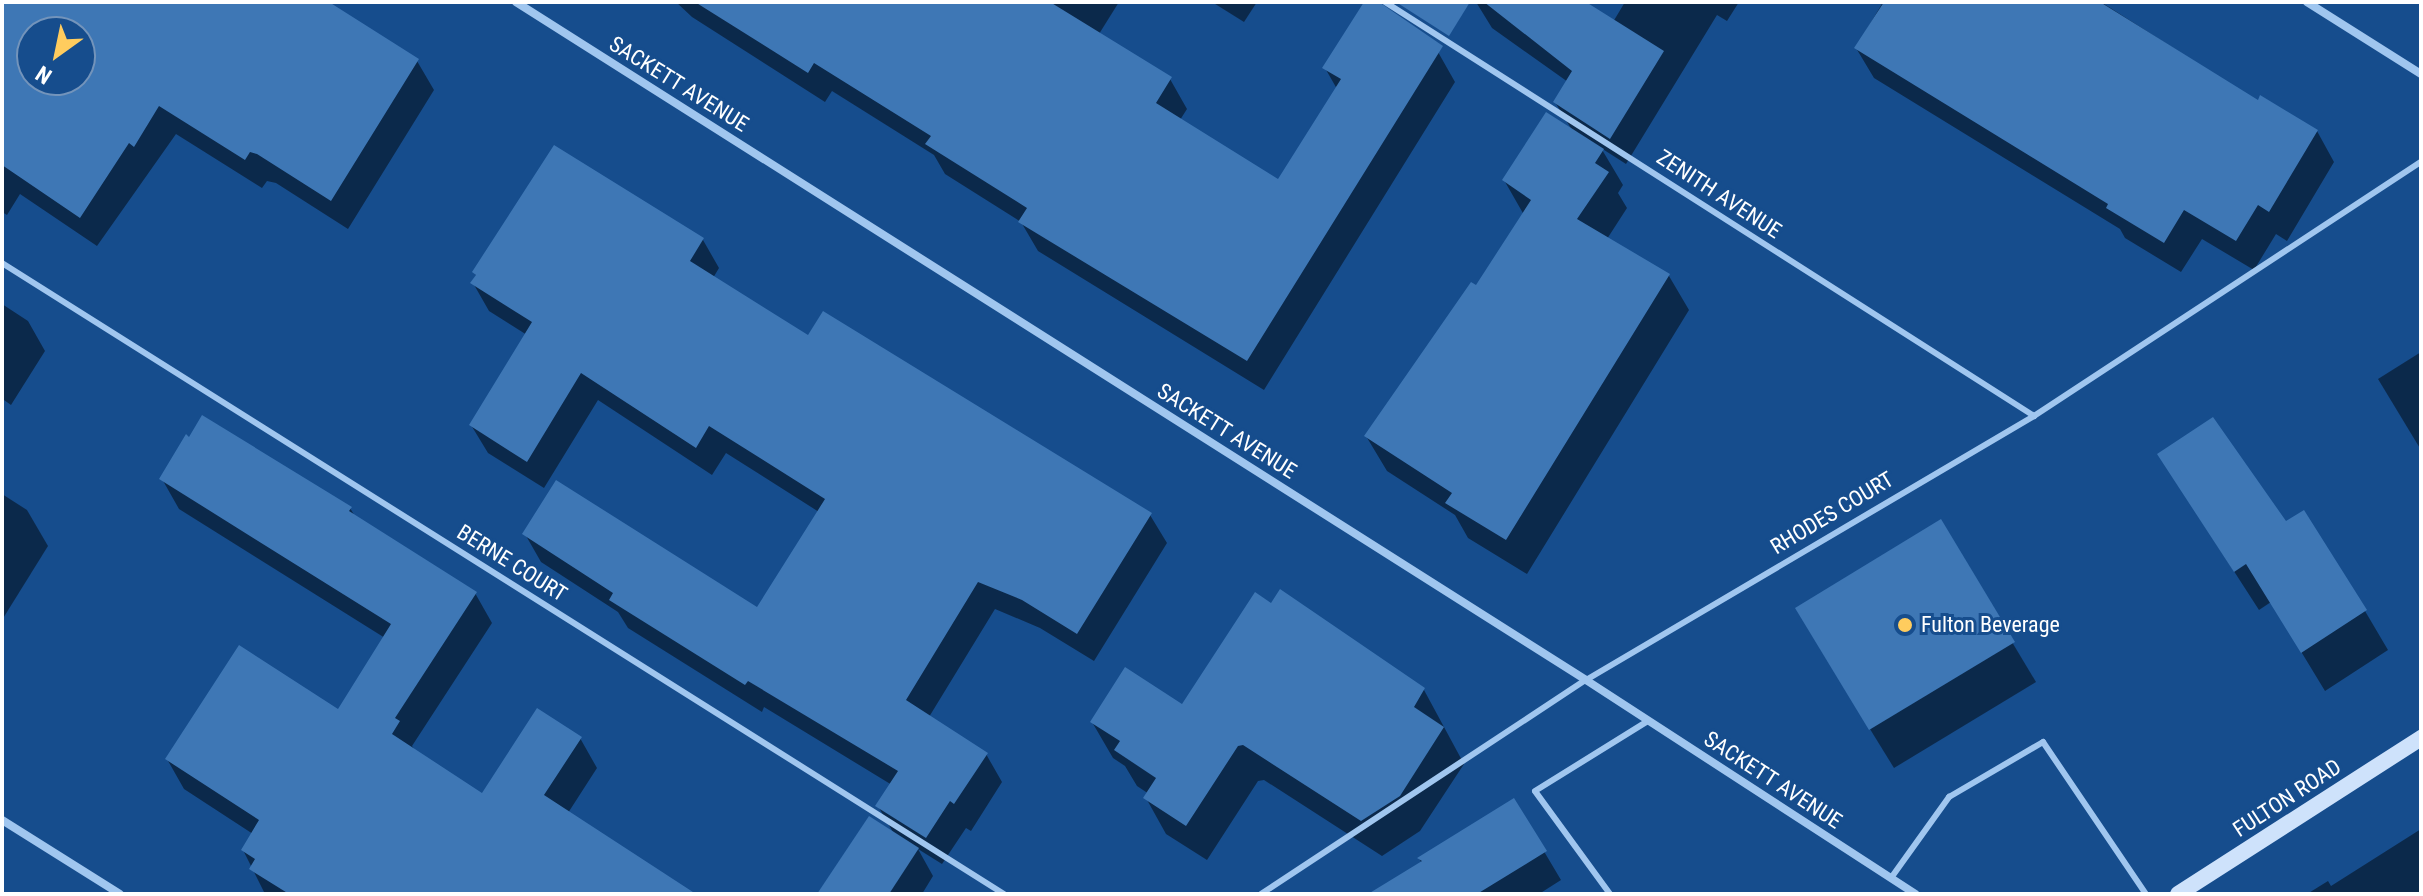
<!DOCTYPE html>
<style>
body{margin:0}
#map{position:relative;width:2423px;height:896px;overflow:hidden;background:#164d8d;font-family:"Roboto Condensed",sans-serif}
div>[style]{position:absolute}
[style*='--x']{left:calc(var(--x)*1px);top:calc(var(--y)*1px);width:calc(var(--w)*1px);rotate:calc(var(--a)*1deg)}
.shadow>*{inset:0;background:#0007}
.building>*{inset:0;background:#3e77b5}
.lane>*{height:6px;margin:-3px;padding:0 3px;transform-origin:3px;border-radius:3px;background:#a0c6ef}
.street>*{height:8px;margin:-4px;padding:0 4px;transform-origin:4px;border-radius:4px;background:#a0c6ef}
.secondary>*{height:16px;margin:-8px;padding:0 8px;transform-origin:8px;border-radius:8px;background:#cee2fb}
.dots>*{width:22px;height:22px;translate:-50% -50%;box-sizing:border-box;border:4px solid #164d8d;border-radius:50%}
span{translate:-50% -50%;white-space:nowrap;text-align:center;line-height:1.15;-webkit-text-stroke:6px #164d8d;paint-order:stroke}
.street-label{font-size:22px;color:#fff}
.poi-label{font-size:22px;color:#fff}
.left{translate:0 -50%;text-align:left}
.frame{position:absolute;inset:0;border:4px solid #fff;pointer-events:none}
.north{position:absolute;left:16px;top:16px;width:80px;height:80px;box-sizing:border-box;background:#164d8d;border:2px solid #7394bb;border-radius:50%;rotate:213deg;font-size:22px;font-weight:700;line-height:32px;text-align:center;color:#fff}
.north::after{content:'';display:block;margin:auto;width:28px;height:36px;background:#ffcc5e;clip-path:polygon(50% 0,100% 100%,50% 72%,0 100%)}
</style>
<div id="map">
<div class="shadow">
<i style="clip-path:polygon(evenodd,2px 2px,323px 2px,417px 61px,434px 90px,348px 229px,276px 183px,267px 181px,262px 188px,176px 134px,97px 246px,20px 194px,7px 215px,2px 212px,2px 2px,32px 32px,80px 32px,80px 80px,32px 80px,32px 32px)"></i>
<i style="clip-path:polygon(676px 2px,1119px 2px,1099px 34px,1170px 79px,1187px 109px,1180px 120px,1279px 182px,1337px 89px,1325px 68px,1438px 52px,1455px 82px,1264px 390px,1038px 251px,1021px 222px,945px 174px,934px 155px,832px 91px,825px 102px,692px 17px)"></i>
<i style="clip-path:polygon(1212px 2px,1257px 2px,1244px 22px)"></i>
<i style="clip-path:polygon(1476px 2px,1583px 2px,1613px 22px,1625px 2px,1739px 2px,1727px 21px,1717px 15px,1626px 164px,1601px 148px,1623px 185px,1618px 193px,1627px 208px,1607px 239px,1669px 276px,1689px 310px,1527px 574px,1468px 538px,1455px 515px,1387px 471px,1366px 436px,1476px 288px,1524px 215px,1504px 180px,1572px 130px,1555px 102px,1568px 82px,1492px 28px)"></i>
<i style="clip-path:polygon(1883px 2px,2101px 2px,2258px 102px,2317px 131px,2334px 162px,2287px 241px,2276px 234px,2254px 270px,2202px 239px,2181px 272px,2125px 238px,2120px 229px,1874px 78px,1856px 48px)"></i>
<i style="clip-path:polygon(703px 240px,719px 268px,713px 278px,809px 337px,1150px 515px,1167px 543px,1094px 661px,1040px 628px,995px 609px,929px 717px,986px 754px,1002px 782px,971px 831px,966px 828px,942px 864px,918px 849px,933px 876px,922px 894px,819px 894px,894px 834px,878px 806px,892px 785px,764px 707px,762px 712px,628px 628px,618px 612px,541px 562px,525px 534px,757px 609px,819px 512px,726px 453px,712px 475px,598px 400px,544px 488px,488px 453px,471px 425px,527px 335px,489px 311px,473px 283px,477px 277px,474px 272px)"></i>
<i style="clip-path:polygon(2px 304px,28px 321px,45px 351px,11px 405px,4px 400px,2px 403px)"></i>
<i style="clip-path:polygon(2421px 352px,2421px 450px,2378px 379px)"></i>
<i style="clip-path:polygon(2159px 455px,2285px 524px,2365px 611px,2388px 650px,2325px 691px,2271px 602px,2259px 610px)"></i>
<i style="clip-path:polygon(162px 479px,350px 508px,356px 518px,475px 593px,492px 623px,412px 746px,416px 752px,483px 795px,580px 738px,597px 768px,568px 813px,679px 894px,265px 894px,243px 850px,253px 834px,184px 789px,167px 759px,338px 712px,385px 638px,179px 509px)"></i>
<i style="clip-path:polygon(2px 494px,27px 510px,48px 546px,2px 620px)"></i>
<i style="clip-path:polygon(1940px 522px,2036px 682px,1894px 768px,1820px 648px)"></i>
<i style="clip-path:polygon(1424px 690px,1464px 764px,1420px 831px,1382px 856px,1264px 780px,1258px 781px,1207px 860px,1166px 834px,1146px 798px,1149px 794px,1137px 786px,1125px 766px,1113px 758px,1092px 722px,1183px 707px)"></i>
<i style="clip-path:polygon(1514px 801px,1561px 880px,1539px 894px,1375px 894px,1422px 864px,1419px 858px)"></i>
<i style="clip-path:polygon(2421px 829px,2421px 894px,2307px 894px,2328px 881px,2331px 886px)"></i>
</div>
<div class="building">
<i style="clip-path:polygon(evenodd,2px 2px,329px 2px,419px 59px,331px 201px,257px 154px,250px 152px,245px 160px,159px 106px,134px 147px,129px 143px,80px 218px,2px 165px,2px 2px,32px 32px,80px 32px,80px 80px,32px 80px,32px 32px)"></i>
<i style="clip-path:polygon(695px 2px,1050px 2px,1172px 77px,1156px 103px,1278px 179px,1341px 79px,1322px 68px,1364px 2px,1379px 2px,1443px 46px,1247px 361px,1018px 222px,1027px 208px,925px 144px,931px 136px,814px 63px,808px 73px)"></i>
<i style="clip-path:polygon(1396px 2px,1470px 2px,1449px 36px)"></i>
<i style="clip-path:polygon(1484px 2px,1586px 2px,1664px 51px,1610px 139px,1553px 102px,1572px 71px)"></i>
<i style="clip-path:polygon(1884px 2px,2100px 2px,2258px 100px,2260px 95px,2318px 130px,2269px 212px,2258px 205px,2236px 241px,2184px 210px,2164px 243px,2106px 208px,2108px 204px,1854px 48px)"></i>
<i style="clip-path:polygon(1546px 112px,1604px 149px,1595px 163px,1609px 172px,1577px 219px,1670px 274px,1506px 540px,1445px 503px,1452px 493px,1364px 436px,1471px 282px,1476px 285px,1531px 200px,1502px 180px)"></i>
<i style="clip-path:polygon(554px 145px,704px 238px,690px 261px,808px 335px,823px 311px,1152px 513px,1077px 634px,1022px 600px,978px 582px,906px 700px,988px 753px,954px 804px,950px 801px,926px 838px,875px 806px,898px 771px,748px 681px,745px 685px,609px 600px,613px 593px,522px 534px,556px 480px,757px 607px,825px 499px,709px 426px,696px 448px,581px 373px,527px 462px,469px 425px,532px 322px,470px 283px,476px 275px,472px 272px)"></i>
<i style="clip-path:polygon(202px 415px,352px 507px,349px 511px,477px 592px,395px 718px,400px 721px,392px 734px,482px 793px,537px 708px,582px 737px,544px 795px,696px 894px,289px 894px,249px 869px,255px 859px,241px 850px,259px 820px,165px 759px,239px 645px,338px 709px,391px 624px,159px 479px,186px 434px,189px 437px)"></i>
<i style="clip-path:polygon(2213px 417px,2286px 521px,2304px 510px,2367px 610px,2301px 653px,2246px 564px,2234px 572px,2157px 454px)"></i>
<i style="clip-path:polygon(1941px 519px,2015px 642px,1869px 730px,1795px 608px)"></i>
<i style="clip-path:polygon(1280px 589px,1425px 688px,1414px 707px,1444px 727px,1400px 796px,1361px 821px,1243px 745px,1238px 746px,1186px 826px,1143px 798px,1156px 778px,1114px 750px,1120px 741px,1090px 722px,1125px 667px,1182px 704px,1255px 592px,1271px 603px)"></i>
<i style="clip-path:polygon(1514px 798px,1547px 851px,1477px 894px,1368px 894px,1422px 861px,1417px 858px)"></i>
<i style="clip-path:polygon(869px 816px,919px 848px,889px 894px,817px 894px)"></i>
</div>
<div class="lane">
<i style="--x:1385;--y:2;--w:770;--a:32.53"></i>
<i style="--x:2;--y:263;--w:1184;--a:32.2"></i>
<i style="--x:1891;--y:878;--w:100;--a:-54.4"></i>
<i style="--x:1949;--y:797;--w:109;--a:-30.3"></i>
<i style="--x:2043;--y:742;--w:184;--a:55.9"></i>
<i style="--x:1261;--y:894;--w:389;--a:-33.4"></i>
<i style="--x:1586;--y:680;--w:520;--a:-30.51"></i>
<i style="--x:2034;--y:416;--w:463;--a:-33.3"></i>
<i style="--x:1610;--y:894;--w:127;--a:-126.1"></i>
<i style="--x:1535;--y:791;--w:133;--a:-31.8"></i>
</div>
<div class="street">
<i style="--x:516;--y:2;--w:1267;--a:32.36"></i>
<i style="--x:1586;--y:680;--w:393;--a:33"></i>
<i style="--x:2307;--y:2;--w:135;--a:32.3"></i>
<i style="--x:2;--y:820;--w:139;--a:32.1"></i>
</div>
<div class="secondary">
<i style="--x:2178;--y:894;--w:289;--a:-32.7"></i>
</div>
<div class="dots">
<i style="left:1905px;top:625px;background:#ffcc5e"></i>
</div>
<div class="street-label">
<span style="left:679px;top:84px;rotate:32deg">SACKETT AVENUE</span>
<span style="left:1719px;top:194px;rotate:33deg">ZENITH AVENUE</span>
<span style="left:1227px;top:431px;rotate:32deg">SACKETT AVENUE</span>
<span style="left:1832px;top:513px;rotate:-31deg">RHODES COURT</span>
<span style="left:512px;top:563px;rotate:32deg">BERNE COURT</span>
<span style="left:1773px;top:780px;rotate:33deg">SACKETT AVENUE</span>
<span style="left:2287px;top:798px;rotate:-33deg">FULTON ROAD</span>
</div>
<div class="poi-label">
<span class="left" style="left:1921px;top:625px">Fulton Beverage</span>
</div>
<div class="frame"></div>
<div class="north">N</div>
</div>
